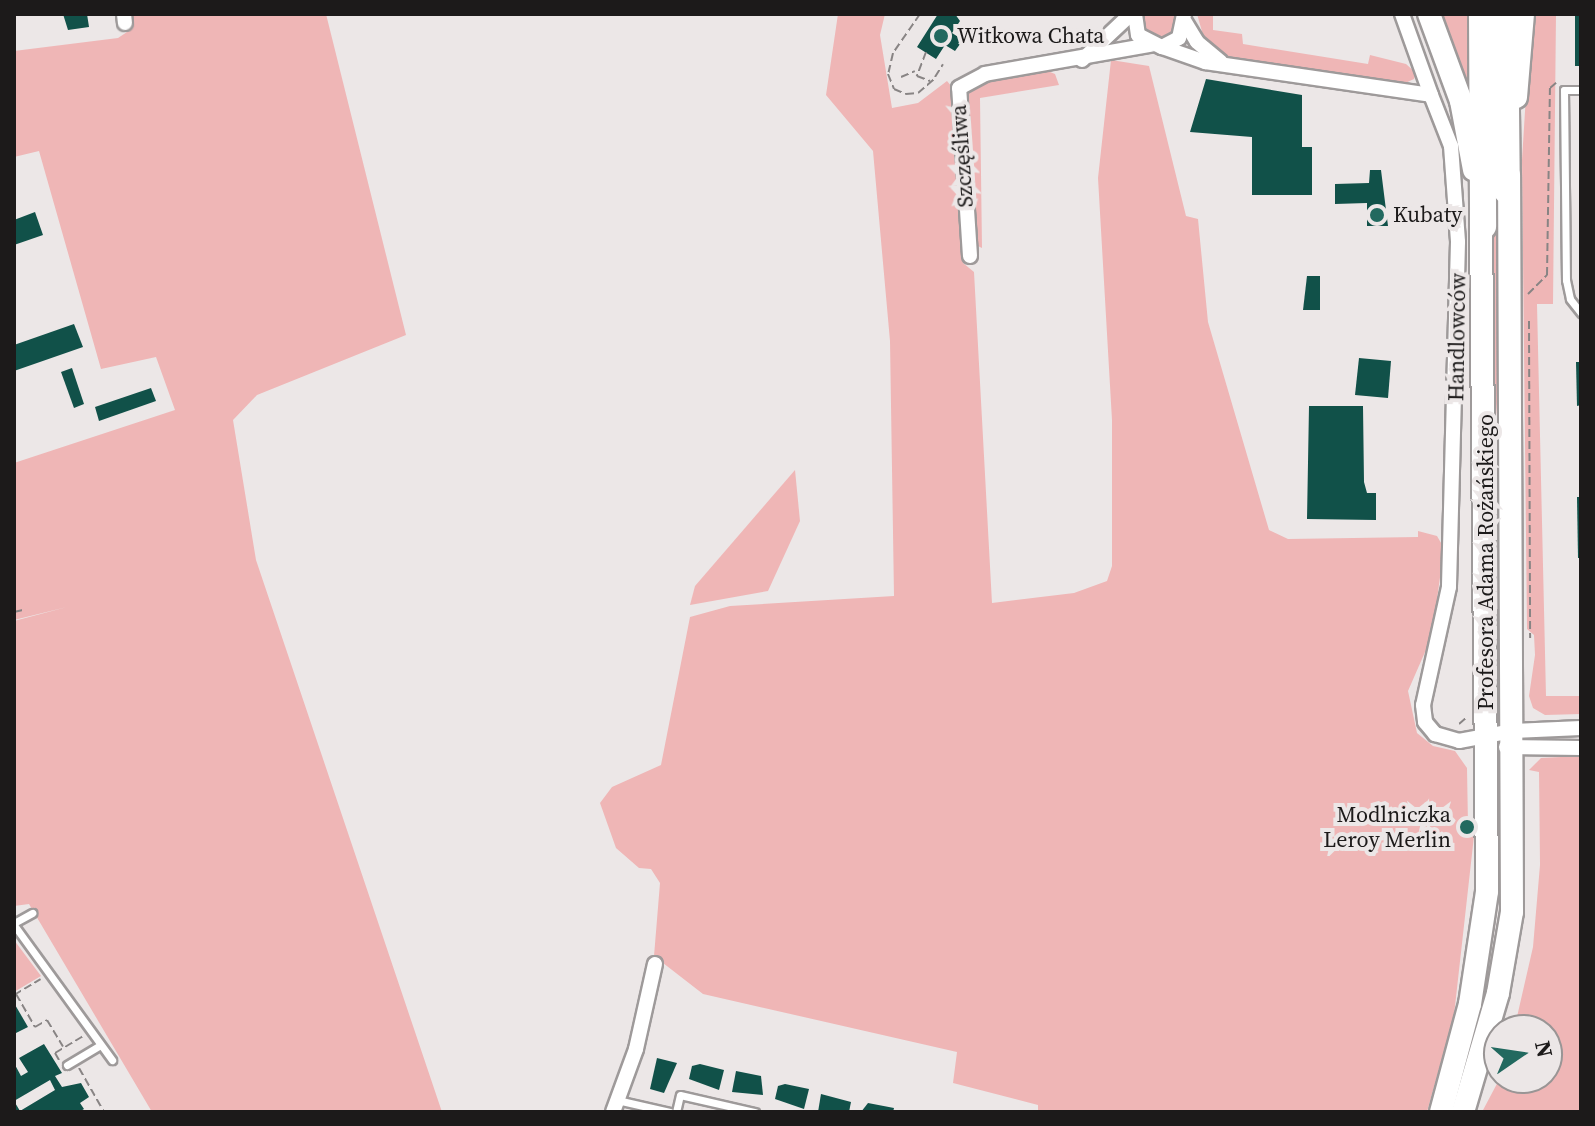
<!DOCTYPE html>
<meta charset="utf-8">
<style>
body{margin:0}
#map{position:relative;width:1595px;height:1126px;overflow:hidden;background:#ece7e7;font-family:"Source Serif 4",serif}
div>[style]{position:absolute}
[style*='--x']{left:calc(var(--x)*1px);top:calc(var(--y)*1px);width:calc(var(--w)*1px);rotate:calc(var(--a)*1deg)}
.green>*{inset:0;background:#efb6b6}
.building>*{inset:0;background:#115149}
.path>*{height:2px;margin-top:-1px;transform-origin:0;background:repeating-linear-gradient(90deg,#888484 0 8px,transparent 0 12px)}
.roads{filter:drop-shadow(2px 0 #9e9a9a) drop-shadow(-2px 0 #9e9a9a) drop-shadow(0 2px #9e9a9a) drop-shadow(0 -2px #9e9a9a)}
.service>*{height:7px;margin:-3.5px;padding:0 3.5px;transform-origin:3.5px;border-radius:3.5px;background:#fff}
.minor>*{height:14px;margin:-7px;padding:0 7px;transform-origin:7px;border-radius:7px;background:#fff}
.primary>*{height:22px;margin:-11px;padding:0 11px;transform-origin:11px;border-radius:11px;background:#fff}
.motorway>*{height:26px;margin:-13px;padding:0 13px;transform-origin:13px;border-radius:13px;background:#fff}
.dots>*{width:22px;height:22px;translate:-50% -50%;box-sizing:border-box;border:4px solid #ece7e7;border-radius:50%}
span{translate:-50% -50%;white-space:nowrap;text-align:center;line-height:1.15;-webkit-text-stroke:8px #ece7e7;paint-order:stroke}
.poi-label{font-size:22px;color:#1c1a1a}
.left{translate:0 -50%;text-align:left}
.right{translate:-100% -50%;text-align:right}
.street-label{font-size:22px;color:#1c1a1a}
.frame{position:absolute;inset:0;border:16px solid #1c1a1a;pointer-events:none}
.north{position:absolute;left:1483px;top:1014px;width:80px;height:80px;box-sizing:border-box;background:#ece7e7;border:2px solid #999595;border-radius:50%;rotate:77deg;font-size:22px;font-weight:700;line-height:32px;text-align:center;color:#1c1a1a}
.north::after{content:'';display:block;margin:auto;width:28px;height:36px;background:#22695f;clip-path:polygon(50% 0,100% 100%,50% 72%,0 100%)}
</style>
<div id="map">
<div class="green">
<i style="clip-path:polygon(131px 14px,326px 14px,406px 335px,257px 395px,233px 420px,256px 560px,442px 1112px,152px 1112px,29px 904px,14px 906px,14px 621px,67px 607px,14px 620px,14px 463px,175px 410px,156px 357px,101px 369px,39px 151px,14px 157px,14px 51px,118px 38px,133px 28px)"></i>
<i style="clip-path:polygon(838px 14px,885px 14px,880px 35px,892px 108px,918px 103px,947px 81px,952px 87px,957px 182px,961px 100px,971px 84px,1045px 70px,1055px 74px,1059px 85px,980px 98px,982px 248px,961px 238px,963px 263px,974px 272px,992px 603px,1074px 593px,1107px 581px,1112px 566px,1112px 420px,1098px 178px,1111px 60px,1149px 66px,1186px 216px,1198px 219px,1208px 322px,1269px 530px,1288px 539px,1418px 537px,1418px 531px,1437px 536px,1444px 548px,1432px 636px,1408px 691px,1417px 733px,1433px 746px,1455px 751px,1467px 768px,1468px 825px,1475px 827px,1454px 1015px,1427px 1112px,1038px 1112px,1038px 1105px,953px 1083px,957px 1052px,703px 994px,654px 956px,660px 883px,651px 869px,639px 868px,616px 848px,600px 803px,612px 787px,661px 765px,690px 617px,730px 606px,894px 596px,890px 341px,873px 151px,826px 95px)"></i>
<i style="clip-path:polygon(1142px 14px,1176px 14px,1172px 35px,1161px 40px,1144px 33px)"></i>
<i style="clip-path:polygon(1197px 14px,1213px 14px,1213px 30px,1242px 34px,1243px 44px,1368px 64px,1370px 55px,1406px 64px,1416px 73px,1414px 79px,1403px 84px,1220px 55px,1205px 42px)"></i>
<i style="clip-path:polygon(1438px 14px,1467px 14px,1469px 97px)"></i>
<i style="clip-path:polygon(1491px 14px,1498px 14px,1502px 484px,1495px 390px)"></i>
<i style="clip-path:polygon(1531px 14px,1556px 14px,1553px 304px,1537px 304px,1546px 696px,1581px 696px,1581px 714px,1545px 715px,1533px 708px,1529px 696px,1535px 655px,1534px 635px,1527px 629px,1522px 160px)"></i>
<i style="clip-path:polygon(795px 470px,800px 521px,768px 591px,690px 605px,695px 586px)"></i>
<i style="clip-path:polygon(1581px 756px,1581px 1112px,1482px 1112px,1500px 1078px,1547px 1078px,1547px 1030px,1514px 1030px,1533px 947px,1540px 865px,1539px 772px,1529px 770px,1541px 758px)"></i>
<i style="clip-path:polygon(14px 940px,41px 976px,14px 992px)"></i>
</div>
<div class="building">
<i style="clip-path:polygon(63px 14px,87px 14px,89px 27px,68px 30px)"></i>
<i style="clip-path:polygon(938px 14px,955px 14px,960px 21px,952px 33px,963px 40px,955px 51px,945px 45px,936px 59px,917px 47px)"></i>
<i style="clip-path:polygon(1575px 14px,1581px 14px,1581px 66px,1575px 66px)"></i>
<i style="clip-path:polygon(1206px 79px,1302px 95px,1302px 147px,1312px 147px,1312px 195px,1252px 195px,1252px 137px,1190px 132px)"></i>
<i style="clip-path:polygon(1370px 170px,1381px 170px,1388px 226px,1367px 226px,1367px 203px,1335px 204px,1335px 184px,1369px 183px)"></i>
<i style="clip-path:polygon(35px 212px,43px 235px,14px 245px,14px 220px)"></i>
<i style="clip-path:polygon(1307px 276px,1320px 276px,1320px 310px,1303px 310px)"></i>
<i style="clip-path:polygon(74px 324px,83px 347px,14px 371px,14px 345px)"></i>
<i style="clip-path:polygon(1359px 358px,1391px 361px,1388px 398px,1355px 395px)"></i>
<i style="clip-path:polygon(1576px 362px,1581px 362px,1581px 405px,1577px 406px)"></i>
<i style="clip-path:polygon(72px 368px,84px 404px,74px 408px,61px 372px)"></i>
<i style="clip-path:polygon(151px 388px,156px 401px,99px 421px,95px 407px)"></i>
<i style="clip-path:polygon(1309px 406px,1363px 406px,1364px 482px,1367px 493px,1376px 493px,1376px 520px,1307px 519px)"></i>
<i style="clip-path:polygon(1577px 497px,1581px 497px,1581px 558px,1578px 558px)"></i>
<i style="clip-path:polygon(14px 1003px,28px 1027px,14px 1034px)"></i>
<i style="clip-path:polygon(44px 1044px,62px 1073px,55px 1076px,62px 1087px,81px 1083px,89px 1097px,80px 1103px,84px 1109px,79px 1112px,14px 1112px,14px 1101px,20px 1111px,55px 1090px,50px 1080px,14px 1101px,14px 1063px,21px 1076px,28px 1072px,19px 1058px)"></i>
<i style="clip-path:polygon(657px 1058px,677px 1063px,664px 1093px,650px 1089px)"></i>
<i style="clip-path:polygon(700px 1064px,724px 1070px,719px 1090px,689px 1079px,692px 1066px)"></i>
<i style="clip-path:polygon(736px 1071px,761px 1076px,763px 1095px,732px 1092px)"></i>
<i style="clip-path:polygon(785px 1084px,809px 1089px,804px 1109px,775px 1099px,778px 1086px)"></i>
<i style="clip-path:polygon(821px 1094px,851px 1102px,849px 1112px,818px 1112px)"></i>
<i style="clip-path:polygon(868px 1103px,894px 1108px,893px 1112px,861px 1112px)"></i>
</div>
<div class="path">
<i style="--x:920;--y:14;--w:47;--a:124.7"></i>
<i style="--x:893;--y:53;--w:22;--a:103"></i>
<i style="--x:888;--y:74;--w:16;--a:68"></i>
<i style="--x:894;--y:89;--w:13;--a:23"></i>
<i style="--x:906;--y:94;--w:12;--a:-5"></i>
<i style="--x:918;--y:93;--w:23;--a:-41"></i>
<i style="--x:926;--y:52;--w:26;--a:111"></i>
<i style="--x:917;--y:76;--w:14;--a:21"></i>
<i style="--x:901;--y:77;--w:15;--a:-23"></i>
<i style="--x:935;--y:77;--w:15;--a:-58"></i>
<i style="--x:1528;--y:294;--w:27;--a:-45"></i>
<i style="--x:1547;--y:275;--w:187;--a:-89.1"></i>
<i style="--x:1550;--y:88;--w:8;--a:-40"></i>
<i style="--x:1529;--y:321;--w:317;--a:89.8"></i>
<i style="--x:14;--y:612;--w:9;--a:-13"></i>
<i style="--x:1459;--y:724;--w:11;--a:-41"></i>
<i style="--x:16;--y:994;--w:38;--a:60"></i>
<i style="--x:35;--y:1027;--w:14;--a:-30"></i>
<i style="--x:47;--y:1020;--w:31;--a:59"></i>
<i style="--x:14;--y:995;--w:31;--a:-31"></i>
<i style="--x:59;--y:1060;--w:8;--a:-120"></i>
<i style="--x:55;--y:1053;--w:33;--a:-31"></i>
<i style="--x:79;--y:1068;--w:51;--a:60.4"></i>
</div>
<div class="roads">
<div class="service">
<i style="--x:1581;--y:90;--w:17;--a:180"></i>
<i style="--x:1564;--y:90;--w:190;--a:89.4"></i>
<i style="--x:1566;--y:280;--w:19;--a:78"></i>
<i style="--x:1570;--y:299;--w:18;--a:52"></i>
<i style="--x:14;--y:923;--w:21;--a:-29"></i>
<i style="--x:14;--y:925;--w:167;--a:54"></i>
<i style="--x:67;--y:1065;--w:39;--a:-31"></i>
<i style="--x:617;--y:1100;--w:54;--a:12.8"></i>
<i style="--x:676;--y:1112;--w:17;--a:-77"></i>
<i style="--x:680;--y:1095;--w:77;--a:12.8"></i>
</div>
<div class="minor">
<i style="--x:124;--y:14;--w:9;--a:84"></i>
<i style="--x:1135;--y:14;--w:21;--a:82"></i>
<i style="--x:1138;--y:35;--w:27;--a:27"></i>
<i style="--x:1162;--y:47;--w:19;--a:-28"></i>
<i style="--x:1179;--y:38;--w:25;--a:-78"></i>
<i style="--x:1402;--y:14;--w:86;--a:70.3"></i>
<i style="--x:1185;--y:22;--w:23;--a:59"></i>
<i style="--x:1197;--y:42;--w:31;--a:40"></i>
<i style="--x:1162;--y:47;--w:46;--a:19.2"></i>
<i style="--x:1205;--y:62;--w:228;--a:8.3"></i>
<i style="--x:1431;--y:95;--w:55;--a:68.6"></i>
<i style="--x:1451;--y:146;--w:96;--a:85.8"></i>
<i style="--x:1458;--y:242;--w:345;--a:91.5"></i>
<i style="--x:1449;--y:587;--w:121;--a:102.4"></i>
<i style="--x:1423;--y:705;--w:17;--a:83"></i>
<i style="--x:1425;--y:722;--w:16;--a:50"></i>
<i style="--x:1435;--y:734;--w:25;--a:16"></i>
<i style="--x:1459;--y:741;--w:55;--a:-10.5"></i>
<i style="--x:1513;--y:731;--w:68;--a:-2.5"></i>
<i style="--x:1082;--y:60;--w:67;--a:-43.2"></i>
<i style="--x:970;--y:256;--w:168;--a:-93.7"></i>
<i style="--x:959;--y:88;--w:30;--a:-28"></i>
<i style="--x:985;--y:74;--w:168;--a:-10"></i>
<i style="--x:1506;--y:747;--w:75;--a:0.8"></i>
<i style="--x:613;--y:1112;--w:67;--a:-69.9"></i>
<i style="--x:636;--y:1049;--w:87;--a:-77.4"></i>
</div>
<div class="primary">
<i style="--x:1429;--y:14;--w:93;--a:69.8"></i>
<i style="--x:1461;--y:101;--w:70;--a:79.3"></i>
<i style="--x:1516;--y:97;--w:83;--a:-85.2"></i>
<i style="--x:1441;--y:1112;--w:112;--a:-75"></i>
<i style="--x:1470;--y:1004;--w:114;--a:-81.4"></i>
<i style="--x:1487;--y:891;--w:679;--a:-90.51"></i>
<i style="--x:1463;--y:1112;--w:124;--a:-73.6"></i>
<i style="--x:1498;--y:993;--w:82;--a:-80.2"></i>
<i style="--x:1512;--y:912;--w:737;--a:-90.23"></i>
</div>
<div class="motorway">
<i style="--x:1482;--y:14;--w:212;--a:89.7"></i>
<i style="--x:1505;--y:14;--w:177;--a:89.4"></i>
</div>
</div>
<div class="dots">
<i style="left:941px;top:36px;background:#22695f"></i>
<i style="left:1377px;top:215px;background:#22695f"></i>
<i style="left:1467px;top:827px;background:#22695f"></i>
</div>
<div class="poi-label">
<span class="left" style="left:957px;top:36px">Witkowa Chata</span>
<span class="left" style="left:1393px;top:215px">Kubaty</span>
<span class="right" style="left:1451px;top:827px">Modlniczka<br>Leroy Merlin</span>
</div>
<div class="street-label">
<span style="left:962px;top:156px;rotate:-94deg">Szczęśliwa</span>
<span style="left:1457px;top:337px;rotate:-89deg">Handlowców</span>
<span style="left:1486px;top:562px;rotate:-90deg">Profesora Adama Rożańskiego</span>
</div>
<div class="frame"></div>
<div class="north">N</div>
</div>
